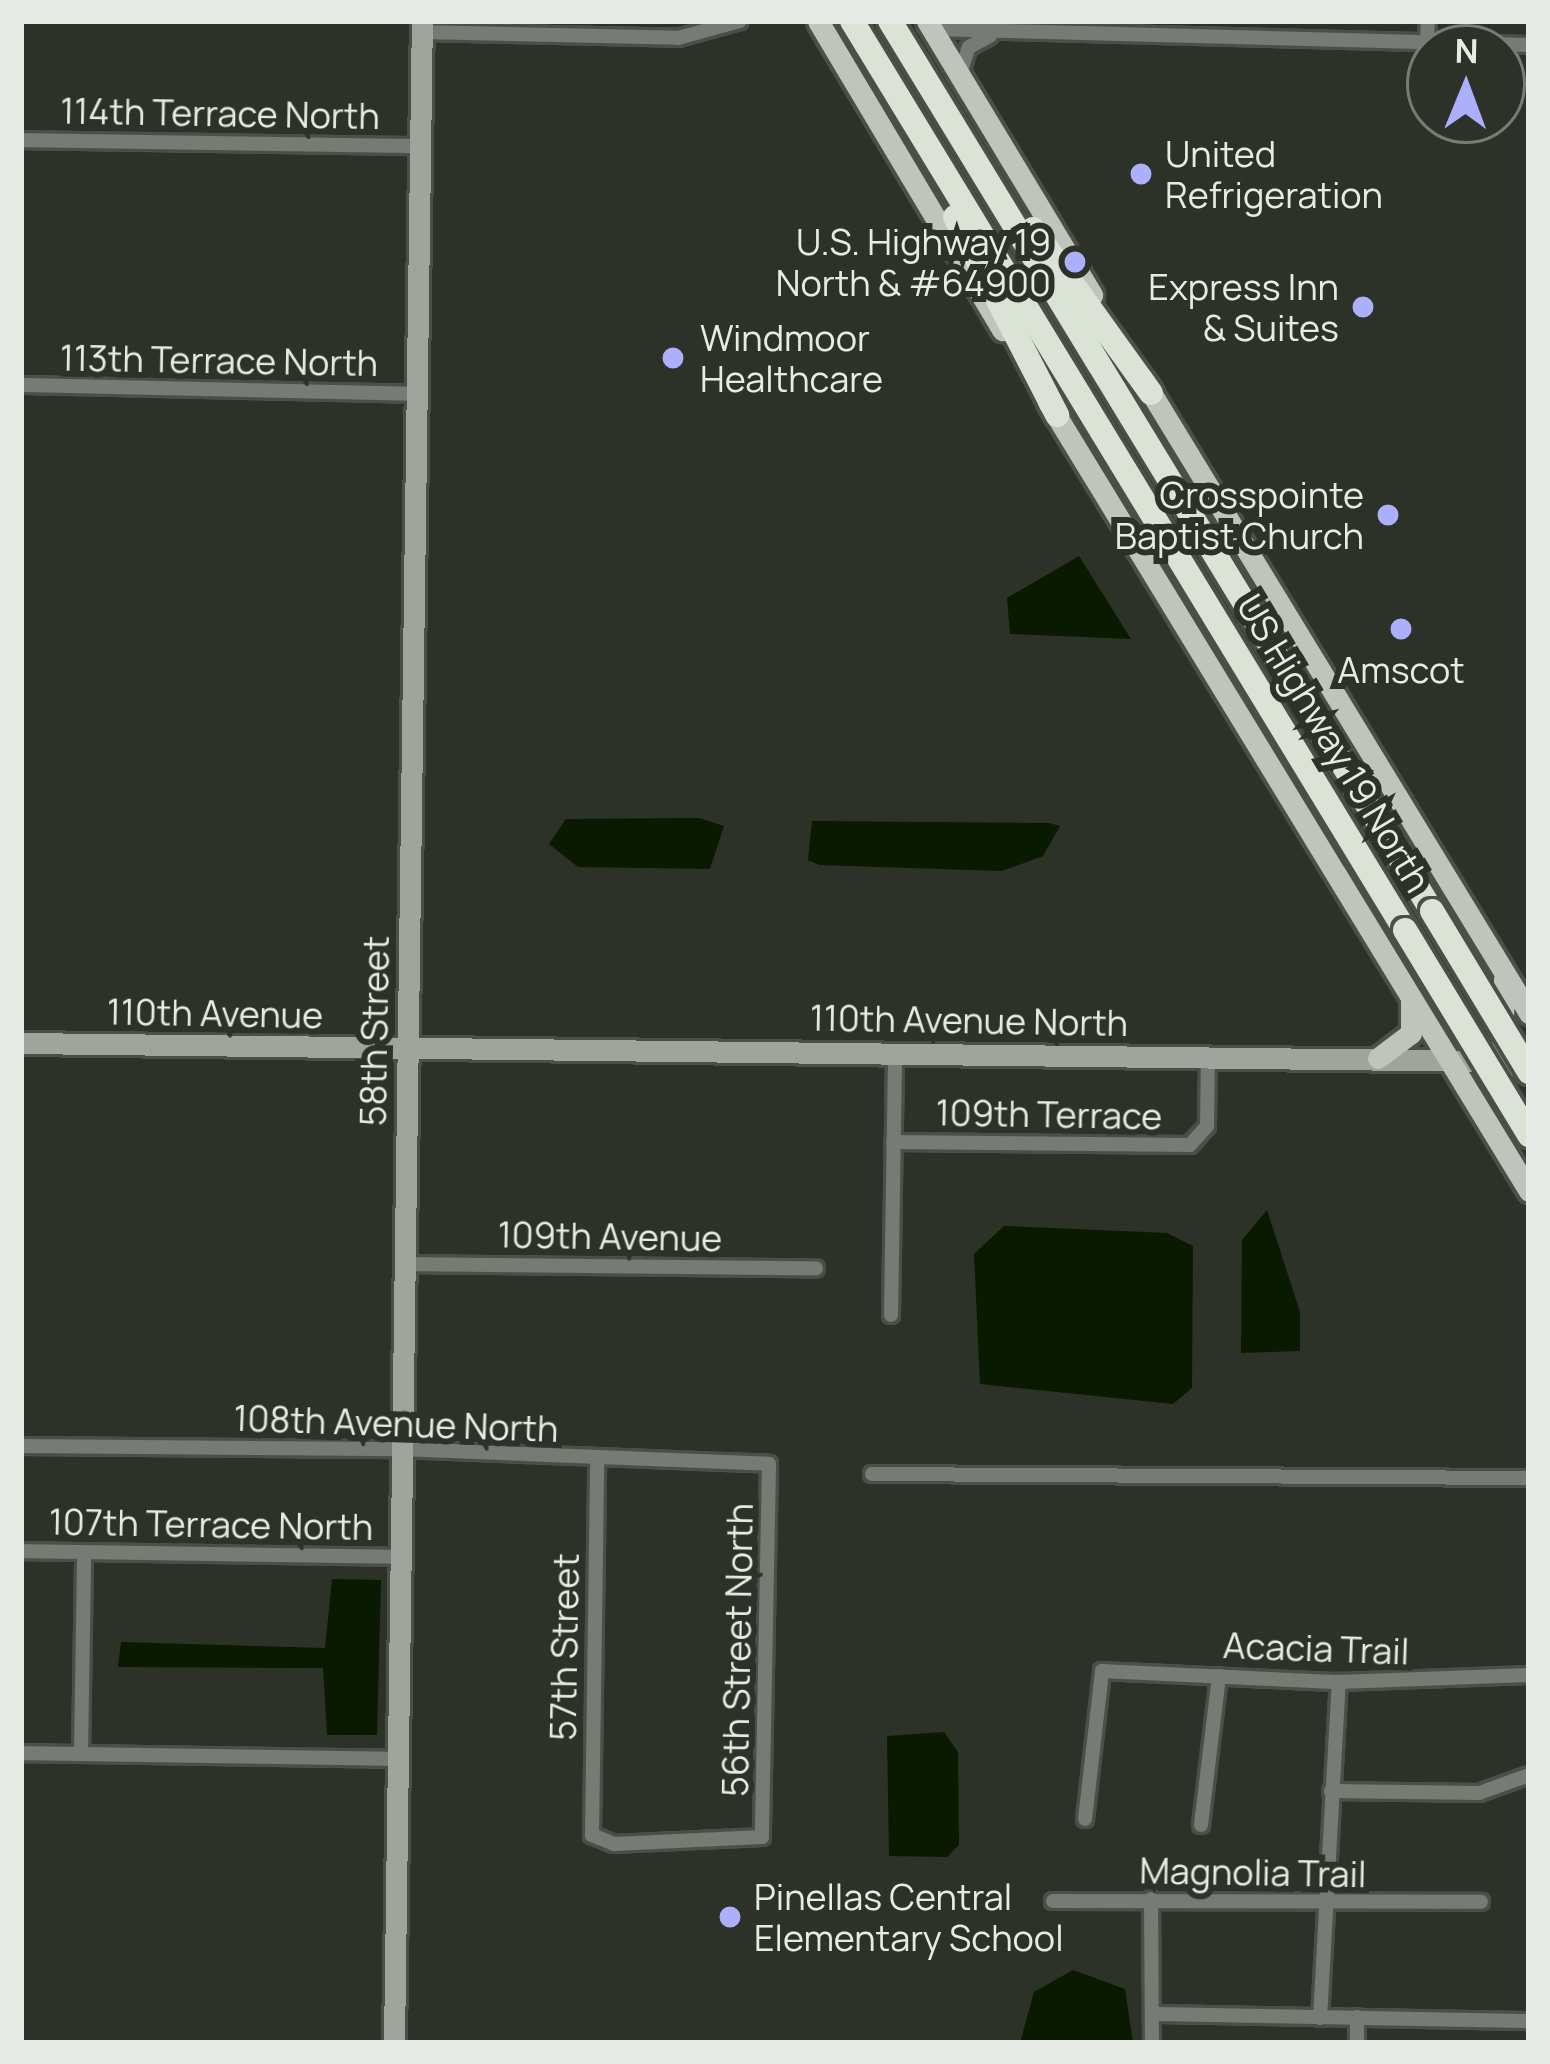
<!DOCTYPE html>
<style>
body{margin:0}
#map{position:relative;width:1550px;height:2064px;overflow:hidden;background:#2c3228;font-family:Manrope,sans-serif}
div>[style]{position:absolute}
[style*='--x']{left:calc(var(--x)*1px);top:calc(var(--y)*1px);width:calc(var(--w)*1px);rotate:calc(var(--a)*1deg)}
.water>*{inset:0;background:#091a00}
.roads{filter:drop-shadow(3px 0 #4a5046) drop-shadow(-3px 0 #4a5046) drop-shadow(0 3px #4a5046) drop-shadow(0 -3px #4a5046)}
.street>*{height:14px;margin:-7px;padding:0 7px;transform-origin:7px;border-radius:7px;background:#777a75}
.secondary>*{height:21px;margin:-10.5px;padding:0 10.5px;transform-origin:10.5px;border-radius:10.5px;background:#a0a49c}
.primary>*{height:21px;margin:-10.5px;padding:0 10.5px;transform-origin:10.5px;border-radius:10.5px;background:#bfc5bb}
.highway>*{height:24px;margin:-12px;padding:0 12px;transform-origin:12px;border-radius:12px;background:#dbe3d6}
.bridges{filter:drop-shadow(3px 0 #4a5046) drop-shadow(-3px 0 #4a5046) drop-shadow(0 3px #4a5046) drop-shadow(0 -3px #4a5046)}
.highway-bridge>*{height:24px;margin:-12px;padding:0 12px;transform-origin:12px;border-radius:12px;background:#dbe3d6}
.dots>*{width:33px;height:33px;translate:-50% -50%;box-sizing:border-box;border:6px solid #2c3228;border-radius:50%}
span{translate:-50% -50%;white-space:nowrap;text-align:center;line-height:1.15;-webkit-text-stroke:12px #2c3228;paint-order:stroke}
.street-label{font-size:36px;color:#e8ebe5}
.poi-label{font-size:36px;color:#e8ebe5}
.left{translate:0 -50%;text-align:left}
.right{translate:-100% -50%;text-align:right}
.frame{position:absolute;inset:0;border:24px solid #e8ebe5;pointer-events:none}
.north{position:absolute;left:1406px;top:24px;width:120px;height:120px;box-sizing:border-box;background:#2c3228;border:3px solid #777c74;border-radius:50%;rotate:1deg;font-size:33px;font-weight:700;line-height:48px;text-align:center;color:#e8ebe5}
.north::after{content:'';display:block;margin:auto;width:42px;height:54px;background:#acaffb;clip-path:polygon(50% 0,100% 100%,50% 72%,0 100%)}
</style>
<div id="map">
<div class="water">
<i style="clip-path:polygon(1079px 556px,1131px 639px,1010px 634px,1007px 598px)"></i>
<i style="clip-path:polygon(699px 818px,724px 826px,710px 869px,578px 867px,549px 844px,566px 819px)"></i>
<i style="clip-path:polygon(812px 821px,1049px 823px,1060px 826px,1043px 856px,1002px 871px,819px 865px,808px 860px)"></i>
<i style="clip-path:polygon(1267px 1210px,1300px 1312px,1300px 1351px,1241px 1353px,1242px 1240px)"></i>
<i style="clip-path:polygon(1004px 1226px,1167px 1233px,1193px 1246px,1192px 1388px,1173px 1404px,980px 1384px,974px 1254px)"></i>
<i style="clip-path:polygon(332px 1579px,381px 1580px,377px 1735px,327px 1735px,323px 1668px,118px 1667px,121px 1642px,325px 1648px)"></i>
<i style="clip-path:polygon(944px 1732px,958px 1752px,959px 1845px,947px 1857px,889px 1856px,887px 1736px)"></i>
<i style="clip-path:polygon(1073px 1970px,1125px 1989px,1133px 2043px,1020px 2043px,1034px 1992px)"></i>
</div>
<div class="roads">
<div class="street">
<i style="--x:933;--y:29;--w:596;--a:1.54"></i>
<i style="--x:421;--y:32;--w:257;--a:1.3"></i>
<i style="--x:678;--y:38;--w:64;--a:-15.3"></i>
<i style="--x:1427;--y:44;--w:23;--a:-88"></i>
<i style="--x:960;--y:74;--w:28;--a:-72"></i>
<i style="--x:969;--y:47;--w:24;--a:-28"></i>
<i style="--x:21;--y:140;--w:397;--a:0.9"></i>
<i style="--x:21;--y:385;--w:394;--a:1.3"></i>
<i style="--x:893;--y:1142;--w:297;--a:0.6"></i>
<i style="--x:1190;--y:1145;--w:25;--a:-48"></i>
<i style="--x:1207;--y:1126;--w:69;--a:-89.2"></i>
<i style="--x:404;--y:1264;--w:412;--a:0.6"></i>
<i style="--x:891;--y:1315;--w:263;--a:-89.1"></i>
<i style="--x:21;--y:1446;--w:380;--a:0.5"></i>
<i style="--x:401;--y:1449;--w:368;--a:2.3"></i>
<i style="--x:769;--y:1464;--w:373;--a:91.1"></i>
<i style="--x:762;--y:1837;--w:148;--a:177.3"></i>
<i style="--x:614;--y:1844;--w:24;--a:-158"></i>
<i style="--x:592;--y:1835;--w:376;--a:-89.2"></i>
<i style="--x:872;--y:1474;--w:657;--a:0.35"></i>
<i style="--x:21;--y:1551;--w:379;--a:0.9"></i>
<i style="--x:21;--y:1753;--w:377;--a:0.9"></i>
<i style="--x:81;--y:1754;--w:202;--a:-89.1"></i>
<i style="--x:1331;--y:1791;--w:148;--a:0.8"></i>
<i style="--x:1479;--y:1793;--w:53;--a:-19.8"></i>
<i style="--x:1085;--y:1819;--w:149;--a:-83.4"></i>
<i style="--x:1102;--y:1671;--w:237;--a:2.7"></i>
<i style="--x:1339;--y:1682;--w:190;--a:-2.1"></i>
<i style="--x:1201;--y:1825;--w:150;--a:-83.1"></i>
<i style="--x:1151;--y:1899;--w:144;--a:89.6"></i>
<i style="--x:1053;--y:1901;--w:428;--a:0.1"></i>
<i style="--x:1153;--y:2014;--w:376;--a:1.1"></i>
<i style="--x:1320;--y:2018;--w:337;--a:-86.8"></i>
<i style="--x:1357;--y:2043;--w:26;--a:-90"></i>
</div>
<div class="secondary">
<i style="--x:21;--y:1043;--w:1475;--a:0.7"></i>
<i style="--x:394;--y:2043;--w:2022;--a:-89.21"></i>
</div>
<div class="primary">
<i style="--x:818;--y:21;--w:360;--a:59.2"></i>
<i style="--x:927;--y:21;--w:320;--a:58.9"></i>
<i style="--x:1142;--y:378;--w:744;--a:58.64"></i>
<i style="--x:1048;--y:402;--w:924;--a:58.63"></i>
<i style="--x:1378;--y:1058;--w:41;--a:-37.1"></i>
<i style="--x:1411;--y:1033;--w:33;--a:-90"></i>
<i style="--x:1501;--y:1096;--w:118;--a:-88.5"></i>
</div>
<div class="highway">
<i style="--x:852;--y:21;--w:1064;--a:58.69"></i>
<i style="--x:890;--y:21;--w:1042;--a:58.66"></i>
<i style="--x:955;--y:217;--w:223;--a:62.7"></i>
<i style="--x:1033;--y:229;--w:202;--a:54.3"></i>
</div>
</div>
<div class="bridges">
<div class="highway-bridge">
<i style="--x:1432;--y:911;--w:188;--a:58.9"></i>
<i style="--x:1405;--y:930;--w:240;--a:58.8"></i>
</div>
</div>
<div class="dots">
<i style="left:1141px;top:174px;background:#acaffb"></i>
<i style="left:1075px;top:262px;background:#acaffb"></i>
<i style="left:1363px;top:307px;background:#acaffb"></i>
<i style="left:673px;top:358px;background:#acaffb"></i>
<i style="left:1388px;top:515px;background:#acaffb"></i>
<i style="left:1401px;top:629px;background:#acaffb"></i>
<i style="left:730px;top:1917px;background:#acaffb"></i>
</div>
<div class="street-label">
<span style="left:220px;top:113px;rotate:1deg">114th Terrace North</span>
<span style="left:219px;top:360px;rotate:1deg">113th Terrace North</span>
<span style="left:1334px;top:743px;rotate:59deg">US Highway 19 North</span>
<span style="left:215px;top:1013px;rotate:1deg">110th Avenue</span>
<span style="left:969px;top:1020px;rotate:1deg">110th Avenue North</span>
<span style="left:374px;top:1031px;rotate:-89deg">58th Street</span>
<span style="left:1049px;top:1114px;rotate:1deg">109th Terrace</span>
<span style="left:610px;top:1236px;rotate:1deg">109th Avenue</span>
<span style="left:396px;top:1423px;rotate:2deg">108th Avenue North</span>
<span style="left:211px;top:1524px;rotate:1deg">107th Terrace North</span>
<span style="left:564px;top:1647px;rotate:-89deg">57th Street</span>
<span style="left:1316px;top:1648px;rotate:2deg">Acacia Trail</span>
<span style="left:737px;top:1650px;rotate:-89deg">56th Street North</span>
<span style="left:1253px;top:1872px;rotate:1deg">Magnolia Trail</span>
</div>
<div class="poi-label">
<span class="left" style="left:1165px;top:174px">United<br>Refrigeration</span>
<span class="right" style="left:1051px;top:262px">U.S. Highway 19<br>North &amp; #64900</span>
<span class="right" style="left:1339px;top:307px">Express Inn<br>&amp; Suites</span>
<span class="left" style="left:700px;top:358px">Windmoor<br>Healthcare</span>
<span class="right" style="left:1364px;top:515px">Crosspointe<br>Baptist Church</span>
<span style="left:1401px;top:670px">Amscot</span>
<span class="left" style="left:754px;top:1917px">Pinellas Central<br>Elementary School</span>
</div>
<div class="frame"></div>
<div class="north">N</div>
</div>
